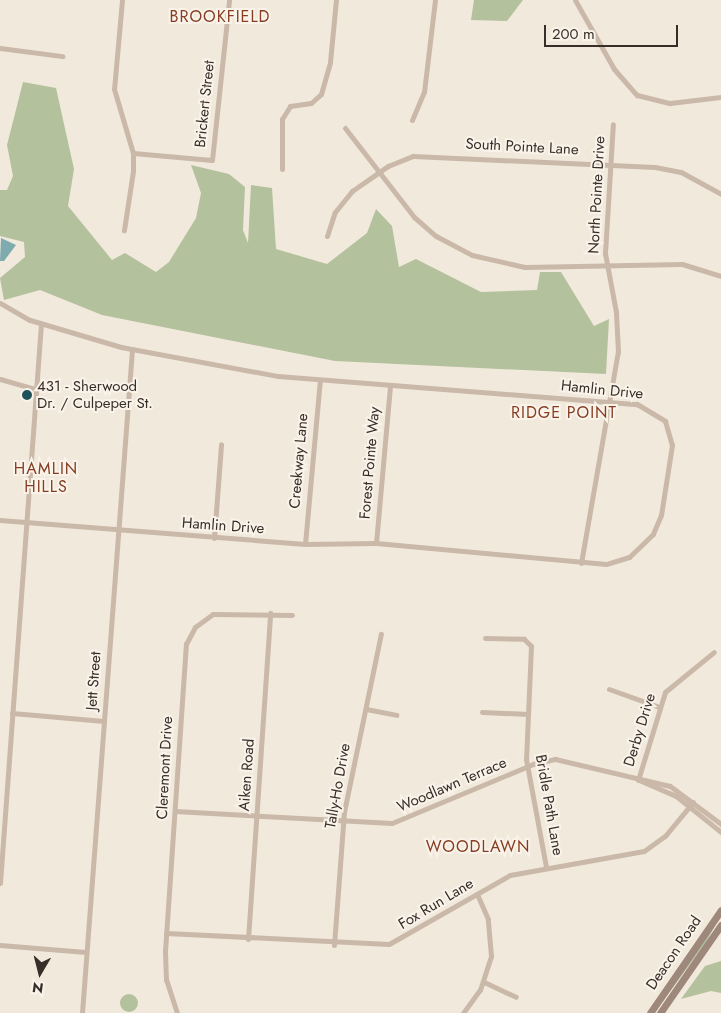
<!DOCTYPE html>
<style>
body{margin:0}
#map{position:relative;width:721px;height:1013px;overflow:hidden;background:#f2e9dd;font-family:Jost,sans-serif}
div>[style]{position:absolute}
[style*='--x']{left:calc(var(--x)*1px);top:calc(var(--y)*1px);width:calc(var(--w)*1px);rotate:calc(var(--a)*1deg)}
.green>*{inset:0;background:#b4c19d}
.round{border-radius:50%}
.water>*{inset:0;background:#7dabaf}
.street>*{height:5px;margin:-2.5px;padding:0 2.5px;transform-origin:2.5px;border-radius:2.5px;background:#cab9a9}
.secondary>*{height:7px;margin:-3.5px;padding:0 3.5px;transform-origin:3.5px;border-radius:3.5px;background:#9e887b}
.dots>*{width:14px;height:14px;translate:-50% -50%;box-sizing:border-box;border:2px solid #faf3ea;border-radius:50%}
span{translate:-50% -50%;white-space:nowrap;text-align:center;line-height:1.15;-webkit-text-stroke:4px #faf3ea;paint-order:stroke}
.street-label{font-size:15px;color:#382e29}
.poi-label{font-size:15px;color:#382e29}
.left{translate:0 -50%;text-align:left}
.neighbourhood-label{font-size:16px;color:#853d23;letter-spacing:1px}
.north{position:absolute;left:15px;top:948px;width:50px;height:50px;-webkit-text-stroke:4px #faf3ea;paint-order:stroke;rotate:188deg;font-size:14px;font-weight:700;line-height:20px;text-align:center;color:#382e29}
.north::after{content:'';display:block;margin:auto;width:18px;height:22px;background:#382e29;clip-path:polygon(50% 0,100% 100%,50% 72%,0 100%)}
.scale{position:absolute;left:544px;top:25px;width:134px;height:22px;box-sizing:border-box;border:2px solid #382e29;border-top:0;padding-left:6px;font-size:15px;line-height:18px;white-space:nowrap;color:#382e29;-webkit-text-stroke:4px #faf3ea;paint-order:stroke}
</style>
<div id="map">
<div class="green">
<i style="clip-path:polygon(474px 0,523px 0,507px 21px,471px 20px)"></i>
<i style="clip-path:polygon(23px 82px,56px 88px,74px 169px,68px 206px,112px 260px,125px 253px,156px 272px,169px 262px,196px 218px,201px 193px,191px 165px,229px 174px,245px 187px,243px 230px,248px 243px,251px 185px,272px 188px,276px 249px,327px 264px,367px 233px,376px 209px,392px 226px,399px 267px,416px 259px,481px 292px,537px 290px,540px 272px,561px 272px,594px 326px,609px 319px,606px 374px,335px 361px,102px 315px,40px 290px,4px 300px,0 278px,25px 257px,24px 242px,0 236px,0 190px,7px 190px,13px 176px,7px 145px)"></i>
<i style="clip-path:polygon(721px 915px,705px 944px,654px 1013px,659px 1005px)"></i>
<i style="clip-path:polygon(721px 961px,721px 993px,711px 991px,681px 999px,705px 966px)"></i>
<i class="round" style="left:120px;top:994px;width:18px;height:18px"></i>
</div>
<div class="water">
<i style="clip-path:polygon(1px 238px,16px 245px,4px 261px,0 261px)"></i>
</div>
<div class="street">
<i style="--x:122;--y:0;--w:89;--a:95.1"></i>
<i style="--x:114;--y:89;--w:67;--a:73.5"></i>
<i style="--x:133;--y:153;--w:18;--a:90"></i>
<i style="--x:133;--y:171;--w:60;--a:98.7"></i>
<i style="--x:575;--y:0;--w:79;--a:60.5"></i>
<i style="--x:614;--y:69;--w:35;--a:49"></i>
<i style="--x:637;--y:95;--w:34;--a:14"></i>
<i style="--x:670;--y:103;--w:51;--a:-6.7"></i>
<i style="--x:0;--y:48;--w:63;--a:7.4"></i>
<i style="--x:412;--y:120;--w:30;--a:-67"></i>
<i style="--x:424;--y:92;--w:93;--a:-83.2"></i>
<i style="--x:345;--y:128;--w:113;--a:52.2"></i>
<i style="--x:414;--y:217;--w:29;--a:41"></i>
<i style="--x:436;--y:236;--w:41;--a:27.8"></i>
<i style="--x:472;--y:255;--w:54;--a:12.8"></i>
<i style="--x:525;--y:267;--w:157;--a:-1.1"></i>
<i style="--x:682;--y:264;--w:41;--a:17.1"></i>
<i style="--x:133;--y:153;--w:79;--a:5.1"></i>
<i style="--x:212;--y:160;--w:161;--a:-83.9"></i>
<i style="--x:282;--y:169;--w:50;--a:-90"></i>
<i style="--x:282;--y:119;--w:15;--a:-58"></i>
<i style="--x:290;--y:106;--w:21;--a:-8"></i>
<i style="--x:311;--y:103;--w:13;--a:-42"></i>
<i style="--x:321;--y:94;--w:33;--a:-74"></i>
<i style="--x:330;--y:62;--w:62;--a:-84.5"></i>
<i style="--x:327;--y:236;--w:25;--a:-72"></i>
<i style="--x:335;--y:212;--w:27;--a:-51"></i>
<i style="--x:352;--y:191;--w:44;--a:-34.8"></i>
<i style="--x:388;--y:166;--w:27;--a:-22"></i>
<i style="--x:413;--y:156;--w:242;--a:2.6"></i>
<i style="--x:655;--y:167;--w:26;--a:11"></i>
<i style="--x:681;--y:172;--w:46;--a:28.8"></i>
<i style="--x:0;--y:303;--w:34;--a:30"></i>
<i style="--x:30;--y:320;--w:95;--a:16.5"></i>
<i style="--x:121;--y:347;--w:160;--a:10.5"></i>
<i style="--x:278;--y:376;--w:360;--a:4.5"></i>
<i style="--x:637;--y:404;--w:33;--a:31"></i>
<i style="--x:665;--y:421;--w:25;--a:74"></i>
<i style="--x:672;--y:445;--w:71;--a:98.9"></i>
<i style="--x:661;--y:515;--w:21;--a:113"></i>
<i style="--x:653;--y:534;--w:33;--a:136"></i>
<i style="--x:629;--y:557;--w:24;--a:163"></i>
<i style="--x:606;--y:564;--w:231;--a:-174.8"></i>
<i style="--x:376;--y:543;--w:71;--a:179.2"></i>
<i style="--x:305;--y:544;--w:306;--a:-175.5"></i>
<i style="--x:0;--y:379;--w:37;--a:16"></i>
<i style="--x:214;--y:538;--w:94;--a:-85.7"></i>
<i style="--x:376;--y:543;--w:158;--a:-84.9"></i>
<i style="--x:305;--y:544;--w:165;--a:-84.8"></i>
<i style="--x:581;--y:563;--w:214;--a:-80.1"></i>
<i style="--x:618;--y:352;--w:40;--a:-92.9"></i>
<i style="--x:616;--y:312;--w:60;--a:-100.6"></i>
<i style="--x:605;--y:253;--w:129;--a:-86.5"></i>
<i style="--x:485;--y:638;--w:39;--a:1"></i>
<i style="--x:524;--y:639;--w:10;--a:45"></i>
<i style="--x:531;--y:646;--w:113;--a:92.5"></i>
<i style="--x:526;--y:759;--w:110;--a:79.5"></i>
<i style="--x:609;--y:689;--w:53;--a:19.8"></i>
<i style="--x:366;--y:709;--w:31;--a:11"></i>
<i style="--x:482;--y:712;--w:46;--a:2.5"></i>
<i style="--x:12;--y:713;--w:92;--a:5"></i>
<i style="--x:638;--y:780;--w:92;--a:-72.9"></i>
<i style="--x:665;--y:692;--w:63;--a:-39.2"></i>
<i style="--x:639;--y:780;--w:40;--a:23.4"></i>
<i style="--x:676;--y:796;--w:58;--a:38.7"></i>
<i style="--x:175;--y:811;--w:217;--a:3.2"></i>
<i style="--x:392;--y:823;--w:153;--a:-22.7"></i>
<i style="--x:533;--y:764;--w:23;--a:-13"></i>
<i style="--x:555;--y:759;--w:118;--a:13.2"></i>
<i style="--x:670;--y:786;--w:64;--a:36.7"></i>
<i style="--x:0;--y:883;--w:561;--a:-85.81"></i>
<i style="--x:166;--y:933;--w:223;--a:2.8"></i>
<i style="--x:389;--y:944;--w:139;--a:-29.7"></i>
<i style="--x:510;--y:875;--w:136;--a:-10.2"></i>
<i style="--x:644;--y:851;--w:26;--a:-36"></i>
<i style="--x:665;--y:836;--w:44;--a:-50.5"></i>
<i style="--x:248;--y:939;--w:327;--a:-86.1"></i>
<i style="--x:0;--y:945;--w:86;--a:4.7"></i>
<i style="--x:334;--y:945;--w:133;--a:-85.7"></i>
<i style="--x:344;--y:812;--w:182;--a:-78.3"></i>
<i style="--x:484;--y:982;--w:35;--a:25"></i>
<i style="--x:82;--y:1013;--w:665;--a:-85.69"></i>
<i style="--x:177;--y:1013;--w:35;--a:-108"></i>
<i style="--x:166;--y:980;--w:29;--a:-92"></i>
<i style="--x:165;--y:951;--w:308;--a:-86.1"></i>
<i style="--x:186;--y:644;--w:19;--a:-62"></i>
<i style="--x:195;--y:627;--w:22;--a:-36"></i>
<i style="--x:213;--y:614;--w:79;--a:0.7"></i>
<i style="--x:463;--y:1013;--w:29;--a:-54"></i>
<i style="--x:480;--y:990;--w:36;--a:-72"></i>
<i style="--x:491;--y:956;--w:37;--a:-95"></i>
<i style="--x:488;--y:919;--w:27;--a:-114"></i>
</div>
<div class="secondary">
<i style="--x:650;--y:1013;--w:125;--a:-55.4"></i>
<i style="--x:660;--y:1013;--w:107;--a:-55.3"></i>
</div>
<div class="dots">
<i style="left:27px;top:395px;background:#1f5359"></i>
</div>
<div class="street-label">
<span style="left:205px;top:104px;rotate:-84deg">Brickert Street</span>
<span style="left:522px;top:147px;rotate:3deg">South Pointe Lane</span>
<span style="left:597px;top:195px;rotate:-87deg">North Pointe Drive</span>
<span style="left:602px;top:390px;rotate:6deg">Hamlin Drive</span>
<span style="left:299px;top:461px;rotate:-85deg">Creekway Lane</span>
<span style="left:370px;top:463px;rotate:-85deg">Forest Pointe Way</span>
<span style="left:223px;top:526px;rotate:4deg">Hamlin Drive</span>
<span style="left:94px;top:681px;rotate:-86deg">Jett Street</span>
<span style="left:640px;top:730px;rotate:-73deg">Derby Drive</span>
<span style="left:165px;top:768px;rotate:-87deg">Cleremont Drive</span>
<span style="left:247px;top:775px;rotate:-86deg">Aiken Road</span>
<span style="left:452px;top:785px;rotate:-23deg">Woodlawn Terrace</span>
<span style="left:338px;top:786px;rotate:-80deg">Tally-Ho Drive</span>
<span style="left:549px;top:805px;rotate:80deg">Bridle Path Lane</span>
<span style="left:436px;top:904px;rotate:-31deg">Fox Run Lane</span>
<span style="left:674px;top:953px;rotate:-56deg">Deacon Road</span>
</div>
<div class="poi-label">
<span class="left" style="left:37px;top:395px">431 - Sherwood<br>Dr. / Culpeper St.</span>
</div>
<div class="neighbourhood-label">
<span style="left:220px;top:17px">BROOKFIELD</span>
<span style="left:564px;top:413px">RIDGE POINT</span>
<span style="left:46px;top:478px">HAMLIN<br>HILLS</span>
<span style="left:478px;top:847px">WOODLAWN</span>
</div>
<div class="north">N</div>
<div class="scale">200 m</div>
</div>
